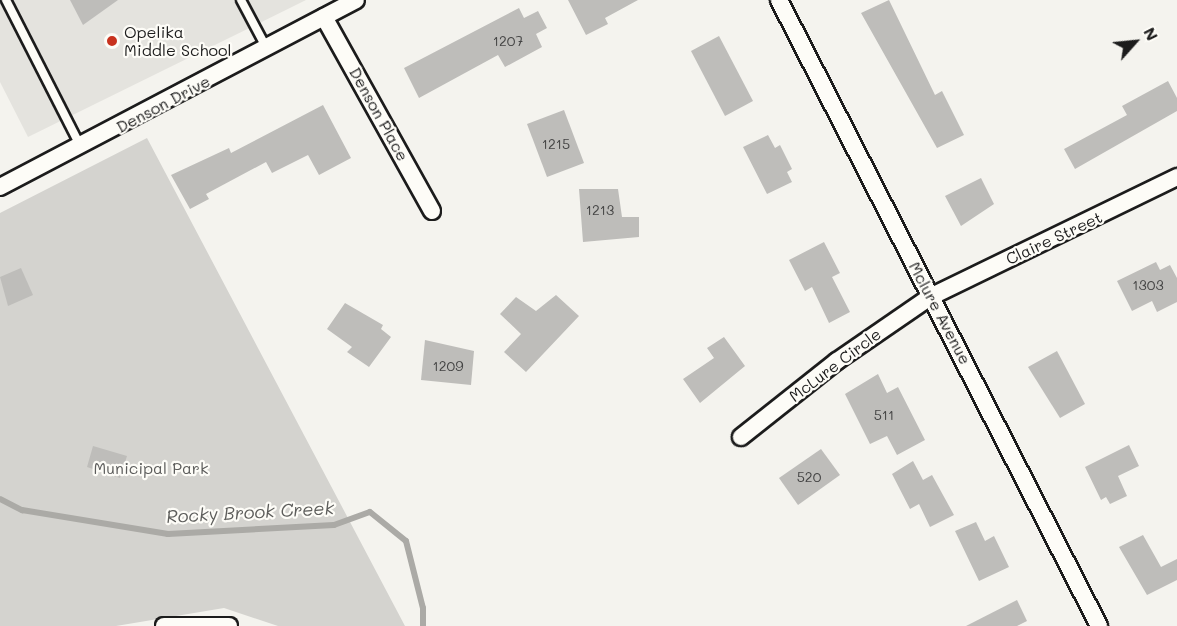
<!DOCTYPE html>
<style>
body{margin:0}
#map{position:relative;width:1177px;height:626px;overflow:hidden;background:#f4f3ee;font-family:Mali,sans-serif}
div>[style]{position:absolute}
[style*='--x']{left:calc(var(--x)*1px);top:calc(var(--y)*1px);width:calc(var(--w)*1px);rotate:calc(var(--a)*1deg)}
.built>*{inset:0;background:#e4e3de}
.green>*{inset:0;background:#d4d3cf}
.stream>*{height:6px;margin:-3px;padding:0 3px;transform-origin:3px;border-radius:3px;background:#abaaa6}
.building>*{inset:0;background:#bebdba}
.roads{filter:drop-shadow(2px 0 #1c1c1c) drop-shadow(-2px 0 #1c1c1c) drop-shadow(0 2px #1c1c1c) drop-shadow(0 -2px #1c1c1c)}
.lane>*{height:8px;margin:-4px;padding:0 4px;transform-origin:4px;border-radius:4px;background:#fdfcf7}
.street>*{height:16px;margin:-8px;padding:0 8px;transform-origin:8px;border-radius:8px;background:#fdfcf7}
.dots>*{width:16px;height:16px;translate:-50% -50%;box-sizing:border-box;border:3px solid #fdfcf7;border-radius:50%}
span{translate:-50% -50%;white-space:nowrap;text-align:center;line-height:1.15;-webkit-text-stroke:4.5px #fdfcf7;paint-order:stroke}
.number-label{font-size:14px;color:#444}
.number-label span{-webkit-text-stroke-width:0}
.poi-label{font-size:16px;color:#1c1c1c}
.left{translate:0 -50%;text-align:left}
.street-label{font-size:16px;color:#1c1c1c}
.park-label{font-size:16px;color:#5c5c5b}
.water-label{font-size:18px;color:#5c5c5a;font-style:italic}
.north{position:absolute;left:1105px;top:12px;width:60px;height:60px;-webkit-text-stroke:4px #fdfcf7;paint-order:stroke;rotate:63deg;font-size:16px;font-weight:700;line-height:24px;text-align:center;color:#1c1c1c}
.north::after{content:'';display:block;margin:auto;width:21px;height:27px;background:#1c1c1c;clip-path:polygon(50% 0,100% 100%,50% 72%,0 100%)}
</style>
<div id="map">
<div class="built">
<i style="clip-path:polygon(0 0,306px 0,28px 137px,0 82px)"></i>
</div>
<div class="green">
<i style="clip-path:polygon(147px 138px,405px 626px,278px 626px,224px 608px,116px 626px,0 626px,0 213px)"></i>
</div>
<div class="stream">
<i style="--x:0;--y:499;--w:25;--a:27"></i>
<i style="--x:22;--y:510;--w:148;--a:9.3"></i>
<i style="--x:168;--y:534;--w:166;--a:-3.1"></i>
<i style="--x:334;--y:525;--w:38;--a:-20"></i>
<i style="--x:370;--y:512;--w:46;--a:38.9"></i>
<i style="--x:406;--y:541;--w:69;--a:75.8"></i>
<i style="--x:423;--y:608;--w:18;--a:90"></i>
</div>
<div class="building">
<i style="clip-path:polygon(70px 0,118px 0,83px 25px)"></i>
<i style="clip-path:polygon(568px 0,638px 0,605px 18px,608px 24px,586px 35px)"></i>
<i style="clip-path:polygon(889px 0,935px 95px,942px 91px,964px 135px,937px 148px,861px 13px)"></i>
<i style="clip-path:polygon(519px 8px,524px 18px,538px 11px,547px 28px,536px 34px,542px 47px,505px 67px,498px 55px,419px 98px,404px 68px)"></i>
<i style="clip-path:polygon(719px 36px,753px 101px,725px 116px,691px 51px)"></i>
<i style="clip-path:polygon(1168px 81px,1177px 98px,1177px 111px,1075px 169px,1064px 149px,1127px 115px,1122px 106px)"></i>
<i style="clip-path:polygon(323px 105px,351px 158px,319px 175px,308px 155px,272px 173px,266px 162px,206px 194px,209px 199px,190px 209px,171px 175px,229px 148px,231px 153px)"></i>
<i style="clip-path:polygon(564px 110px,584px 163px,547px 177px,527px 124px)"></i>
<i style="clip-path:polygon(768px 135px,775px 148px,780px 145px,792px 169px,787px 172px,792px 182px,767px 194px,743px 147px)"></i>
<i style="clip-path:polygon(981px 178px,994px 204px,961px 226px,945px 196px)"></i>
<i style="clip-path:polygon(579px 189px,618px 189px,622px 217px,639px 217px,639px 237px,583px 242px)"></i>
<i style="clip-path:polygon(824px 242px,840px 273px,832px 277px,850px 312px,829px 323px,812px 287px,805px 291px,789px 260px)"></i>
<i style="clip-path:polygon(1156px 262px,1160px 270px,1170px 265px,1177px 278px,1177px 302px,1157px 312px,1152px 301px,1132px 311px,1117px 281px)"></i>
<i style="clip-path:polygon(21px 268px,33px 295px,8px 306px,0 277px)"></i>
<i style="clip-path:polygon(556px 295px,579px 316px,526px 372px,504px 352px,521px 334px,500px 314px,516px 297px,536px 311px)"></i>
<i style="clip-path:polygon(345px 303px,383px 325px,381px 329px,391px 337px,369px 367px,347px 352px,352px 347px,327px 329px)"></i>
<i style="clip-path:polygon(724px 337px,745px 366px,700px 403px,683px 379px,714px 358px,707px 348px)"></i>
<i style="clip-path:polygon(425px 340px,474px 351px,471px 385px,421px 380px)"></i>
<i style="clip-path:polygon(1057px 351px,1085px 404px,1060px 418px,1028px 367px)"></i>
<i style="clip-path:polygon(878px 374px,887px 393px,898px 387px,925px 440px,897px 455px,887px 436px,870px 444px,845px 394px)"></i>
<i style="clip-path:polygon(1129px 445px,1139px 466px,1118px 476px,1127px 496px,1110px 504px,1106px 497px,1101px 500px,1085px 467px)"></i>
<i style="clip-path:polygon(93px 446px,127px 456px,120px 478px,87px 467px)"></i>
<i style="clip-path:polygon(821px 449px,840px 475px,798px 505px,779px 478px)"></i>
<i style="clip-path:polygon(913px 461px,923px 480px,932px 475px,954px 515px,930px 527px,919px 504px,910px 509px,892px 474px)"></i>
<i style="clip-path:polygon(976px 522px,985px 541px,994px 536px,1009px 567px,979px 581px,955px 531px)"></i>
<i style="clip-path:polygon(1143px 535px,1161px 567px,1177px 559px,1177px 580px,1147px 595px,1119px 547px)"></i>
<i style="clip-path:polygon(1017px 600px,1027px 621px,1017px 626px,966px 626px)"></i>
</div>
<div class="roads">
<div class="lane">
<i style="--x:6;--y:0;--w:165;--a:63"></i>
<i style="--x:241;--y:0;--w:55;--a:62"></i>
</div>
<div class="street">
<i style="--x:779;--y:0;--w:703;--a:62.92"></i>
<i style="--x:324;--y:17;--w:222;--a:60.9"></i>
<i style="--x:0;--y:187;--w:402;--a:-27.7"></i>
<i style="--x:741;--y:437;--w:122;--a:-38.4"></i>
<i style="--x:837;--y:361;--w:113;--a:-34.5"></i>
<i style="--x:930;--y:297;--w:275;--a:-25.9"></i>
<i style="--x:164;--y:626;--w:65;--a:0"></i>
</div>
</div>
<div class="dots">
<i style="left:112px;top:41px;background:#c8321e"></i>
</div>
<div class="number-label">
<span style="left:508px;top:41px">1207</span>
<span style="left:556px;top:144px">1215</span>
<span style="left:600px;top:210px">1213</span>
<span style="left:1148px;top:285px">1303</span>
<span style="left:448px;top:366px">1209</span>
<span style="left:884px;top:415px">511</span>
<span style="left:809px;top:477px">520</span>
</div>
<div class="poi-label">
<span class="left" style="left:124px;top:41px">Opelika<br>Middle School</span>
</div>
<div class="street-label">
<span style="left:163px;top:104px;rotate:-28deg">Denson Drive</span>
<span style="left:379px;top:114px;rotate:61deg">Denson Place</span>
<span style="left:1054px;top:238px;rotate:-25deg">Claire Street</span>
<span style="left:940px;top:313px;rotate:62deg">Mclure Avenue</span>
<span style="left:835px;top:365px;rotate:-37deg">McLure Circle</span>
</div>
<div class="park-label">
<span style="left:151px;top:468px">Municipal Park</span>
</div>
<div class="water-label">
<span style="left:250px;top:512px;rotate:-3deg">Rocky Brook Creek</span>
</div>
<div class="north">N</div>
</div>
